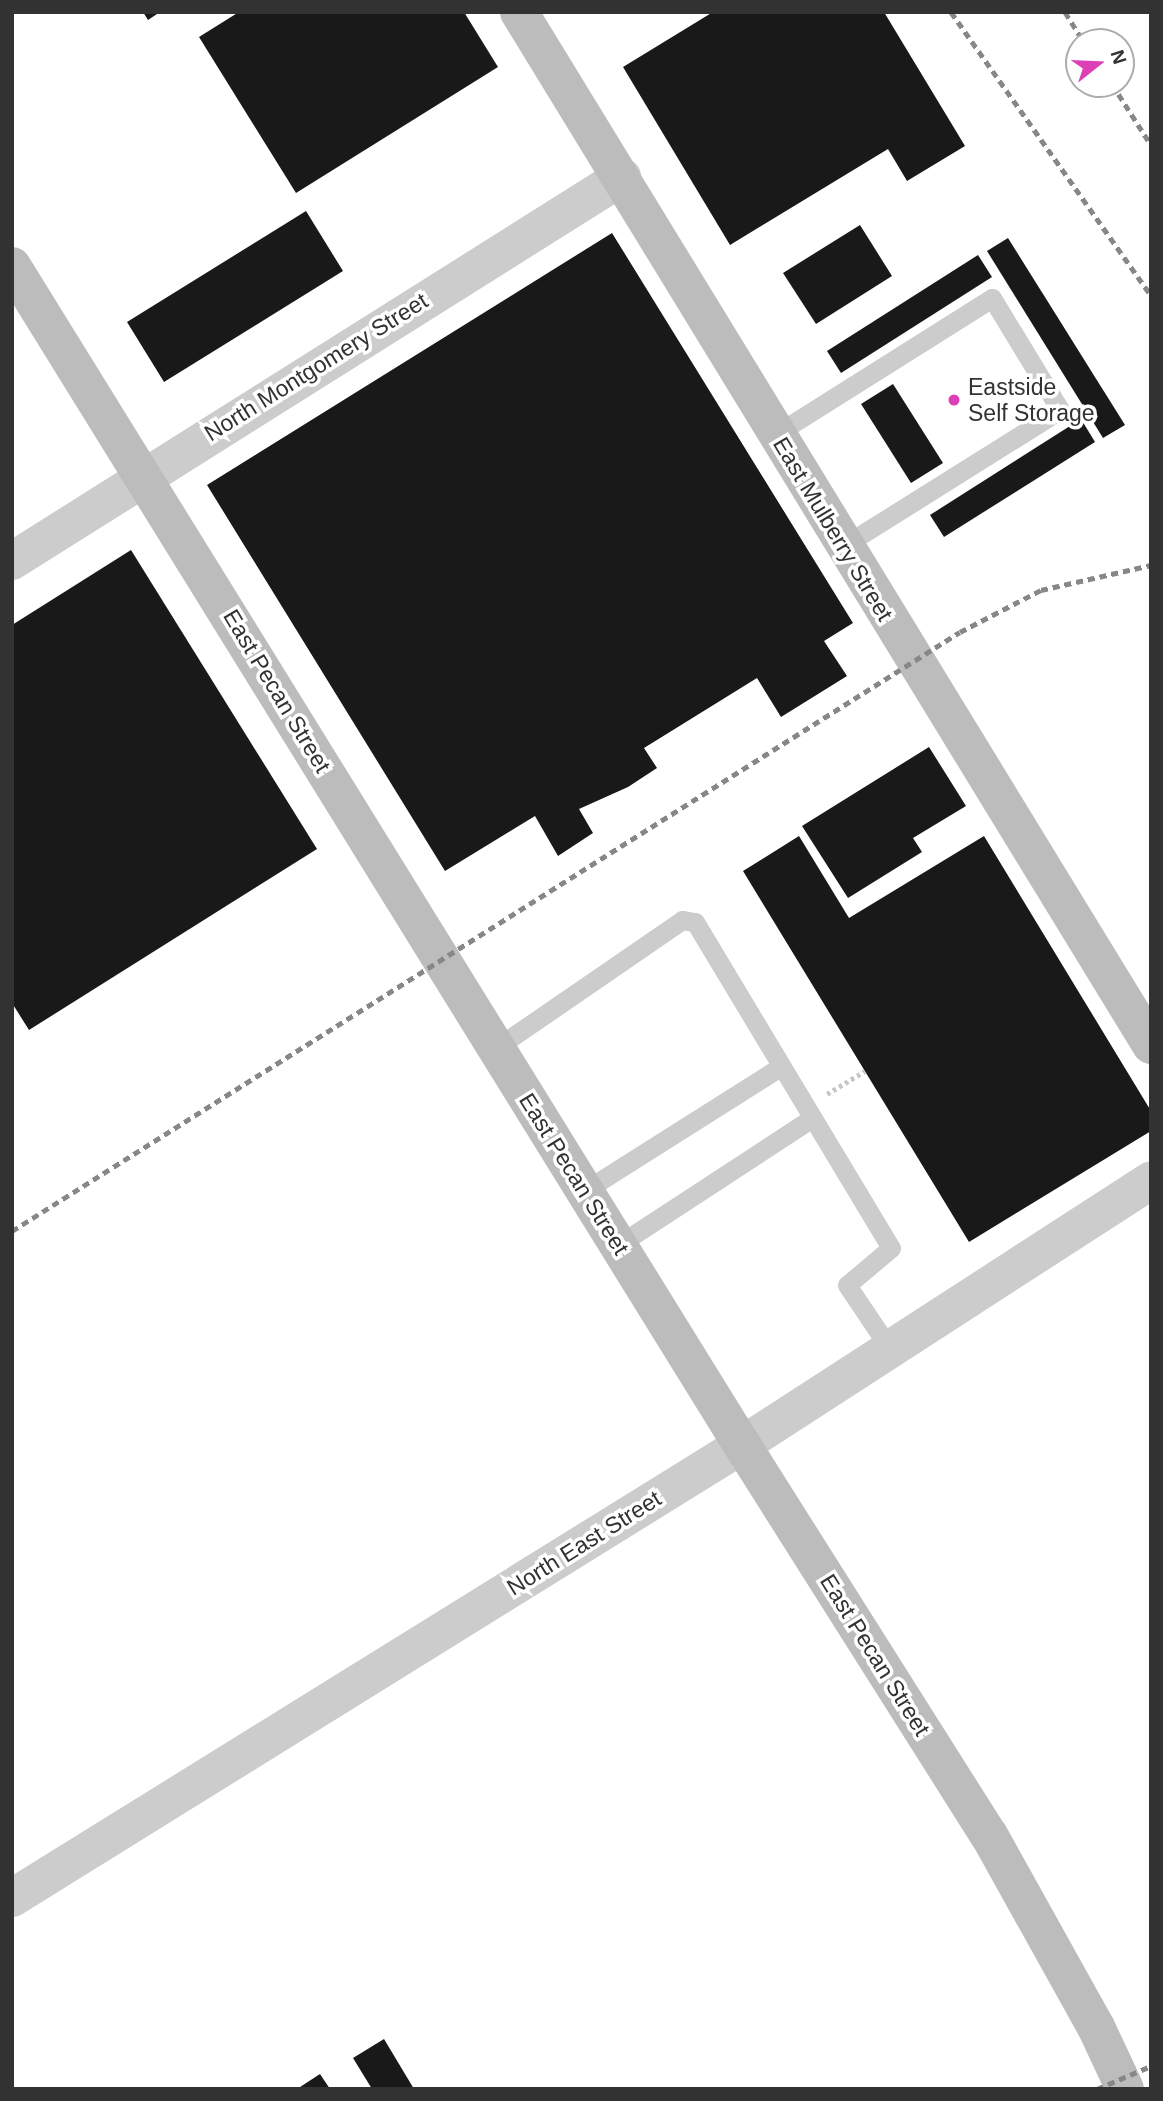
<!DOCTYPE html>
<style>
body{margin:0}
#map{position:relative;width:1163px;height:2101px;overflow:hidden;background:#fff;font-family:Helvetica,sans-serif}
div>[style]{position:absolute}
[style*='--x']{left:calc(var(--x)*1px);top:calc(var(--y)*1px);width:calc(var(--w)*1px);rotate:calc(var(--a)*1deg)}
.building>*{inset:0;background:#191919}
.path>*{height:4.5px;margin-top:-2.25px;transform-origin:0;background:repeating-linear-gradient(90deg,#c6c6c6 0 3.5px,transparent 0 7px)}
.lane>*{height:19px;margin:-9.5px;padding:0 9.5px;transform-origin:9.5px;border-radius:9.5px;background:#ccc}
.street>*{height:38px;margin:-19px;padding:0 19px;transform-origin:19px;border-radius:19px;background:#ccc}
.secondary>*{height:38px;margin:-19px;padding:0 19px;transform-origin:19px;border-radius:19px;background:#bcbcbc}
.rail>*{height:5px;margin-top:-2.5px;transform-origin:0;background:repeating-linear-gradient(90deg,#878787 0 7px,transparent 0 12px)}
.dots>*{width:19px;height:19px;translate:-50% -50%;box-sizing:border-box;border:4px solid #fff;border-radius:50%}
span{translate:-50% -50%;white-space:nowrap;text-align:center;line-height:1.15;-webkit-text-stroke:7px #fff;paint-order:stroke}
.street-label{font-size:23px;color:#323232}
.poi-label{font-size:23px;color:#323232}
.left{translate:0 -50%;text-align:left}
.frame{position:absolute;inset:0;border:14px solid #323232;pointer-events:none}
.north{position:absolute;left:1065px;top:28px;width:70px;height:70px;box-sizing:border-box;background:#fff;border:2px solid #adadad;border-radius:50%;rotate:72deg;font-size:19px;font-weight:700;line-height:28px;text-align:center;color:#323232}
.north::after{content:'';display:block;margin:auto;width:24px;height:32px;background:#dd3fb6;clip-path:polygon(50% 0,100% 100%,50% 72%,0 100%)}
</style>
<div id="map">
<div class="building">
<i style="clip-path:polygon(143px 12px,160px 12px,148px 20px)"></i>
<i style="clip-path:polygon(239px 12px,464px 12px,498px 67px,296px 193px,199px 37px)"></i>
<i style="clip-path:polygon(713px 12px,884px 12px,965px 146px,907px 181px,888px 149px,730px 245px,623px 67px)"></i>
<i style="clip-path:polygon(306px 211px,343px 271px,164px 382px,127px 322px)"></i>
<i style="clip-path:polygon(860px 225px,892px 276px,816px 324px,783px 273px)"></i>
<i style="clip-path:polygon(612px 233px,853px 623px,824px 641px,847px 676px,781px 717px,757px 678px,644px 748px,657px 768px,628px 787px,579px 809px,593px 833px,558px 856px,535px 816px,445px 871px,207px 485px)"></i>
<i style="clip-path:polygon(1008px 238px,1125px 425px,1103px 438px,987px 251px)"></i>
<i style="clip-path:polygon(978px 255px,992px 277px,841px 373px,827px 351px)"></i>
<i style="clip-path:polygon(893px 384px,943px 463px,911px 483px,861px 404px)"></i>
<i style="clip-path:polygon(1081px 419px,1095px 442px,944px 537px,930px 515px)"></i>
<i style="clip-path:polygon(131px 550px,317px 849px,29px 1030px,12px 1003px,12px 625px)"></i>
<i style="clip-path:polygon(929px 747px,966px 806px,913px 838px,922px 852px,848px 898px,802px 826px)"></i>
<i style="clip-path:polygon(799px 836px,849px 918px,984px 836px,1151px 1111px,1151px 1131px,969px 1242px,743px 871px)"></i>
<i style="clip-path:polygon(384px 2039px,414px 2089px,372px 2089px,353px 2058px)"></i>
<i style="clip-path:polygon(320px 2074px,330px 2089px,297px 2089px)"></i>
</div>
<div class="path">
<i style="--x:827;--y:1094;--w:44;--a:-31.2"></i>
</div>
<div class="lane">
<i style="--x:776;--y:434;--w:255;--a:-32.2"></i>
<i style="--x:992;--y:298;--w:131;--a:58.7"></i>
<i style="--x:1060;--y:410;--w:256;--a:147.9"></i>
<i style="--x:496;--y:1048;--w:226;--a:-34.5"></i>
<i style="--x:682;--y:920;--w:13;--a:9"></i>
<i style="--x:695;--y:922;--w:380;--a:59"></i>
<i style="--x:891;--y:1248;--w:57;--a:139.9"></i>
<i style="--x:847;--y:1285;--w:77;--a:56.1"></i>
<i style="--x:584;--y:1191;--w:232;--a:-32.3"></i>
<i style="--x:618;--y:1245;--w:232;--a:-33.2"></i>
</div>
<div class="street">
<i style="--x:12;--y:561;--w:721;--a:-32.19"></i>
<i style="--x:12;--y:1898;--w:859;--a:-31.82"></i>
<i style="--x:742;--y:1445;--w:487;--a:-32.9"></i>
</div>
<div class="secondary">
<i style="--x:519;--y:12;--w:1211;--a:58.54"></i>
<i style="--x:12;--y:266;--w:1387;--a:58.24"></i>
<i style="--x:742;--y:1445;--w:462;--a:57.7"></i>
<i style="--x:989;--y:1835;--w:220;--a:60.9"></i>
<i style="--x:1096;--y:2027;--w:68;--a:64.9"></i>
</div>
<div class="rail">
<i style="--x:951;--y:12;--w:347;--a:54.8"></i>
<i style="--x:1065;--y:12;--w:36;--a:58"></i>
<i style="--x:1112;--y:84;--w:72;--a:57.4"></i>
<i style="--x:12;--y:1231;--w:1121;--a:-32.29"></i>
<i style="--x:960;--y:632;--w:91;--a:-27.4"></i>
<i style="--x:1041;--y:590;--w:113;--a:-12.8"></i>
<i style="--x:1097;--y:2089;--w:59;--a:-23.1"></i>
</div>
<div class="dots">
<i style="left:954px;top:400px;background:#dd3fb6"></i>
</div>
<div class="street-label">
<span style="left:316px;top:367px;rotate:-32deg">North Montgomery Street</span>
<span style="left:833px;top:529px;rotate:59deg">East Mulberry Street</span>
<span style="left:277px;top:691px;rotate:59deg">East Pecan Street</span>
<span style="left:574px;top:1174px;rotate:58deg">East Pecan Street</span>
<span style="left:584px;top:1543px;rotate:-32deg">North East Street</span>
<span style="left:875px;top:1655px;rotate:58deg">East Pecan Street</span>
</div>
<div class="poi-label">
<span class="left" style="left:968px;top:400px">Eastside<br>Self Storage</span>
</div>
<div class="frame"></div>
<div class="north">N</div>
</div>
